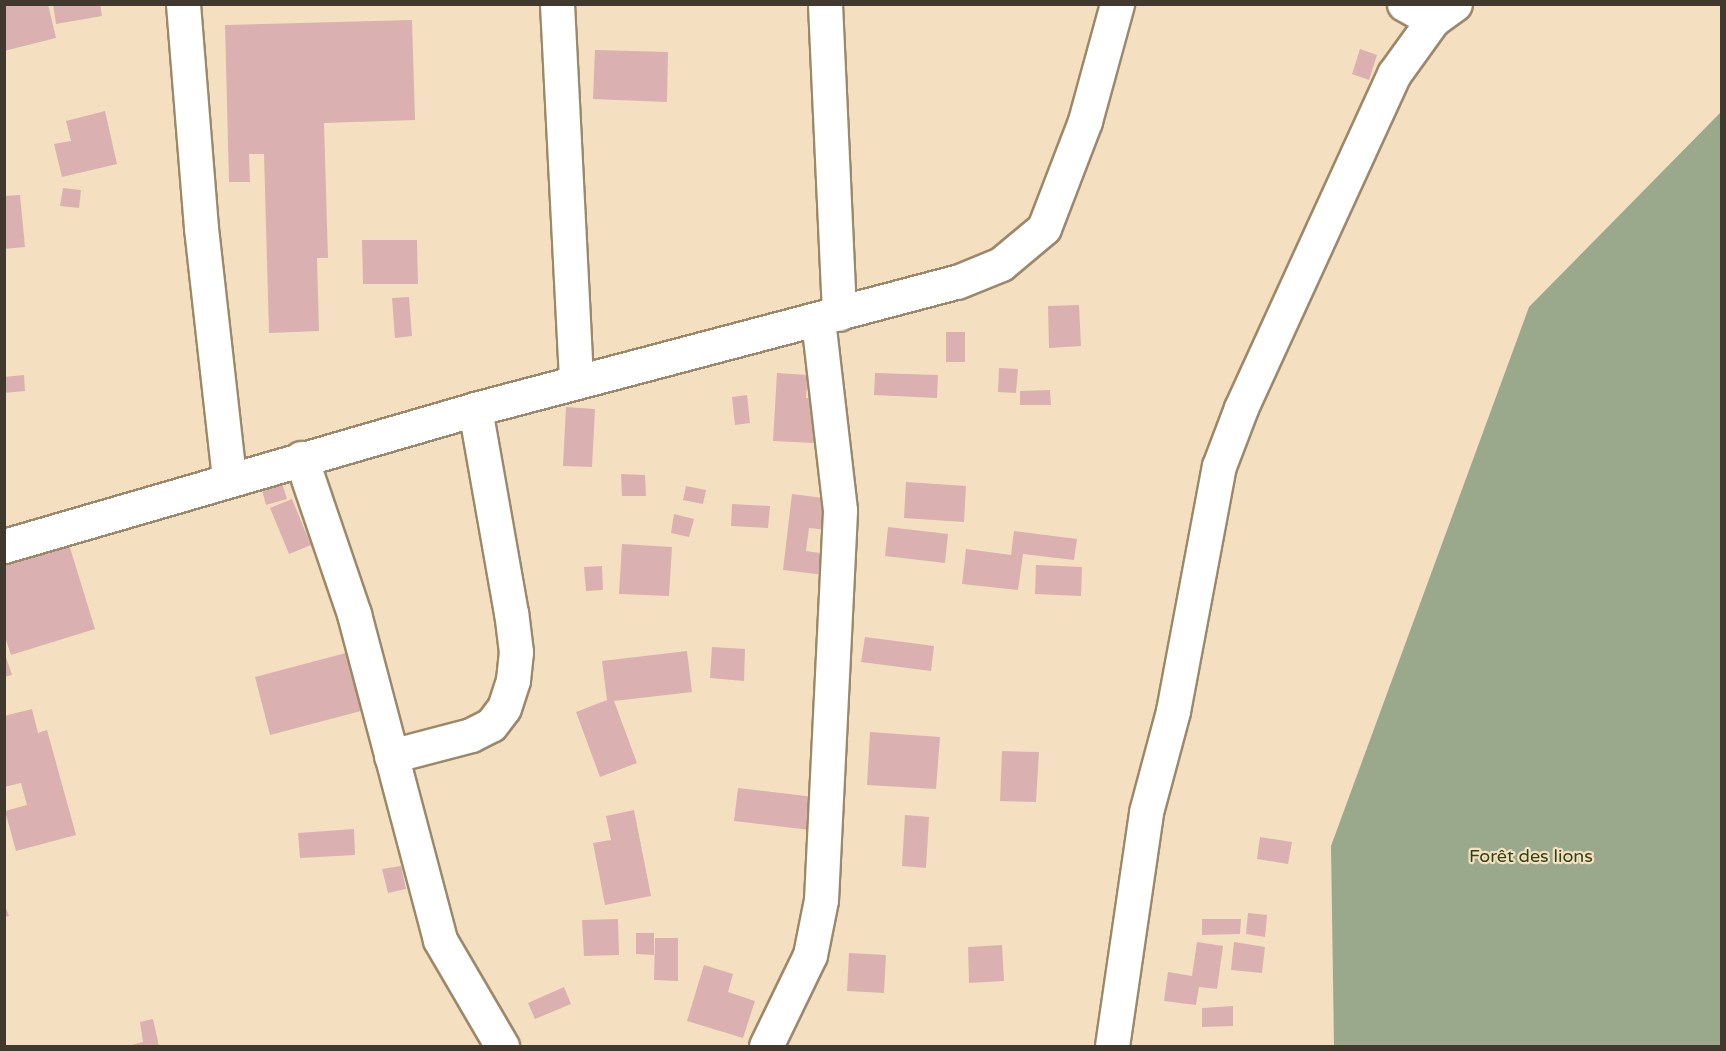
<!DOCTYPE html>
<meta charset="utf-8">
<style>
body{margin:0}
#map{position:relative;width:1726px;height:1051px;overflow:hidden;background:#f4e0c0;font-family:"Varela Round",sans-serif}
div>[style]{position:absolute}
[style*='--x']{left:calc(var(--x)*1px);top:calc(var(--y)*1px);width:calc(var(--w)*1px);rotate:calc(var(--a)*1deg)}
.forest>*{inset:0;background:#9aa88b}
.building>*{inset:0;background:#dab1b0}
.roads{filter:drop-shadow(2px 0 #9c896b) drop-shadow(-2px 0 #9c896b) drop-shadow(0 2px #9c896b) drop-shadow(0 -2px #9c896b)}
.street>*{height:33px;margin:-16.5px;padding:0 16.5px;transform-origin:16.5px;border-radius:16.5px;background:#fff}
.secondary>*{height:33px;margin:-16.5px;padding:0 16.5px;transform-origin:16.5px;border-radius:16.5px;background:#fff}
span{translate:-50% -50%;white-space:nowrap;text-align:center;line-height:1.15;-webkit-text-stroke:4.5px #f4e0c0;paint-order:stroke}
.park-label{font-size:18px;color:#304315}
.frame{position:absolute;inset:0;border:6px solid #41392d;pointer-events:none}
</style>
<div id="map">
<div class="forest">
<i style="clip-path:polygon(1721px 112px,1721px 1046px,1334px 1046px,1331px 846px,1529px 307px)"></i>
</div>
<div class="building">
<i style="clip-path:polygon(4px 4px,48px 4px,56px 38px,4px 51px)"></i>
<i style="clip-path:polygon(53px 4px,100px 4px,102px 16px,56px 24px)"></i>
<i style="clip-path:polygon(412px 20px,415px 120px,324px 123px,328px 258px,317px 258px,319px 331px,269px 333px,264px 154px,249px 154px,250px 182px,229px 182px,225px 25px)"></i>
<i style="clip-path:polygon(1360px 49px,1377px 55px,1369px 80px,1352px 74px)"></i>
<i style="clip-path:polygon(595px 50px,668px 52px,667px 102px,593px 99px)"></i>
<i style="clip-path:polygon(105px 111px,117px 164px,62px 177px,54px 144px,71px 141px,66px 121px)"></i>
<i style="clip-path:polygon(63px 188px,81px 190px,79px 208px,60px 206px)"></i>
<i style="clip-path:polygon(20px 195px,25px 247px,4px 249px,4px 196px)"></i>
<i style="clip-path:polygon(362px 240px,417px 240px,418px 284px,363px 284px)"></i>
<i style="clip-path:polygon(409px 297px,412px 336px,395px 338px,392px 298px)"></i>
<i style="clip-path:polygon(1079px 305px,1081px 346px,1049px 348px,1048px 306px)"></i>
<i style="clip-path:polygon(946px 332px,965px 332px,965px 362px,946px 362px)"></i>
<i style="clip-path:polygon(999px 368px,1018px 369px,1016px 393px,998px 392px)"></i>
<i style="clip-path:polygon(777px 373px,808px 375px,806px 398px,837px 400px,834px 444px,773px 441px)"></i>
<i style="clip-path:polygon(875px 373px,938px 375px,937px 398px,874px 395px)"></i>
<i style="clip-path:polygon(24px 375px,25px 391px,4px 393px,4px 377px)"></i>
<i style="clip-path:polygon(1050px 390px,1051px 405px,1020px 405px,1020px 391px)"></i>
<i style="clip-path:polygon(747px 395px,750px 423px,735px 425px,732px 397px)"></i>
<i style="clip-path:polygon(566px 407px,595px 409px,592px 467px,563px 466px)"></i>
<i style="clip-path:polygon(621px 474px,645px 475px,646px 496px,622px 496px)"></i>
<i style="clip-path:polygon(906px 482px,966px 486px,964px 522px,904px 518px)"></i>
<i style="clip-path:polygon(282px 483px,287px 499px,266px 505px,262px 490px)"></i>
<i style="clip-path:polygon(686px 486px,706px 490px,703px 504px,683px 500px)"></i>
<i style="clip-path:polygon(792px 494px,839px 500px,835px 531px,809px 528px,806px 551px,835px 555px,833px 576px,783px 570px)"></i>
<i style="clip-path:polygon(292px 499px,311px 545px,289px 554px,270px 508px)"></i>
<i style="clip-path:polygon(732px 504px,770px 506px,768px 528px,731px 526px)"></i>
<i style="clip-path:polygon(674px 514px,694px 519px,689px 537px,671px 533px)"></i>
<i style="clip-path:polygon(888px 527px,948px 534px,945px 563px,885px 556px)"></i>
<i style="clip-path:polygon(1014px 531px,1077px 539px,1074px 560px,1023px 554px,1018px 590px,962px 584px,966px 549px,1011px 555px)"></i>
<i style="clip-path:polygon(67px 538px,95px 629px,11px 655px,4px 634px,4px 558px)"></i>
<i style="clip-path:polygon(622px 544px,672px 547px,669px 596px,619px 594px)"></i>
<i style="clip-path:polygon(1036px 565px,1082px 567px,1081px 596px,1035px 594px)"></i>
<i style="clip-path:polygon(602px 566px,603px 590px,586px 591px,584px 567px)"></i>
<i style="clip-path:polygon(865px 637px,934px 646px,931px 671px,861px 662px)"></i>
<i style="clip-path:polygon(712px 647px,745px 649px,744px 681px,710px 678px)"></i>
<i style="clip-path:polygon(361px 649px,376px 707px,270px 735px,255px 677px)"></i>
<i style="clip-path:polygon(4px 651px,12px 675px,4px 677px)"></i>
<i style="clip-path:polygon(687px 651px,692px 692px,614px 701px,637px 763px,600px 777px,576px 712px,607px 700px,602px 661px)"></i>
<i style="clip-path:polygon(32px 709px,38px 733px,47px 730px,76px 835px,16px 851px,5px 811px,27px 805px,21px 783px,4px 787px,4px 716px)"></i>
<i style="clip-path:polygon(870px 732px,940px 737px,936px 789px,867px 785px)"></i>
<i style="clip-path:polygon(1002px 751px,1039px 752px,1036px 802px,1000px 801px)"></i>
<i style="clip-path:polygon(738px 788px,814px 797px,810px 830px,734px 821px)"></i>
<i style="clip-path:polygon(634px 810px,651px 896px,605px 905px,593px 843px,611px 840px,606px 816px)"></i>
<i style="clip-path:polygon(905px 815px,929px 817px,926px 868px,902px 866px)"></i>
<i style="clip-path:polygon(354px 829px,355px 855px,300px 858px,298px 833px)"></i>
<i style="clip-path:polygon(1260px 837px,1292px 842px,1288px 864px,1257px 859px)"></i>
<i style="clip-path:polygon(401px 866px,406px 889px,388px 893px,382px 869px)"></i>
<i style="clip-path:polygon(4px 903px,9px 916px,4px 917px)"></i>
<i style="clip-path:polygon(1248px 913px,1267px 915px,1265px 937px,1246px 934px)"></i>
<i style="clip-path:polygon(618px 919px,619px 955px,584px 956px,582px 920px)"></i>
<i style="clip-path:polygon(1202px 919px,1241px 919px,1240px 934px,1202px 935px)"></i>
<i style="clip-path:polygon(636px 933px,654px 933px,654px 955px,636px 954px)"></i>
<i style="clip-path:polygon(655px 938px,678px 938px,678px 981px,654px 980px)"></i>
<i style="clip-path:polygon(1197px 942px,1223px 946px,1217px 989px,1199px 987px,1196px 1005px,1164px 1001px,1168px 972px,1192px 976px)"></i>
<i style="clip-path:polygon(1234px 942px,1265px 947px,1262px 973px,1231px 970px)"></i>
<i style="clip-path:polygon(1002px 945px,1004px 981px,969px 983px,968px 947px)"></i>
<i style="clip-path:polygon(849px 953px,886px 955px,884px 993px,847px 991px)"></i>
<i style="clip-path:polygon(704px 965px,733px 974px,728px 992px,755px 1001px,743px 1038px,687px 1021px)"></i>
<i style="clip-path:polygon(564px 987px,571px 1004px,535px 1019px,528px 1003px)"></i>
<i style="clip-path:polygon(1233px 1006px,1233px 1026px,1202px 1027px,1202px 1008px)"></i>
<i style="clip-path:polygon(153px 1019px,159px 1046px,128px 1046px,143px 1042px,140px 1022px)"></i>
</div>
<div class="roads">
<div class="street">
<i style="--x:183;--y:4;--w:225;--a:85.4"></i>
<i style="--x:201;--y:228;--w:253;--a:83.6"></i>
<i style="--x:557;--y:4;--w:378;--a:87.1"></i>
<i style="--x:825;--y:4;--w:310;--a:87.4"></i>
<i style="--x:1404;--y:4;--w:33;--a:29"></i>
<i style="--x:301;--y:458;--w:165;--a:71.2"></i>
<i style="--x:354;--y:614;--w:337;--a:75.2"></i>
<i style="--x:440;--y:940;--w:123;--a:59.7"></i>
<i style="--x:391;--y:756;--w:83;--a:-14.7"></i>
<i style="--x:471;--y:735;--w:22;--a:-27"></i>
<i style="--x:491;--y:725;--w:21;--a:-53"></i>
<i style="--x:504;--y:708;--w:29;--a:-72"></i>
<i style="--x:513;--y:680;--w:28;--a:-84"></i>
<i style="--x:516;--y:652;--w:39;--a:-97"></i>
<i style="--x:511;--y:613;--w:207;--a:-100"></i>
<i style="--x:766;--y:1046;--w:101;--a:-64.2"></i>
<i style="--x:810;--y:955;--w:56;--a:-78.7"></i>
<i style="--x:821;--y:900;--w:390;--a:-87.2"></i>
<i style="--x:840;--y:510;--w:191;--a:-96.6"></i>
<i style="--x:1112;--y:1046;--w:236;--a:-81.7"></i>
<i style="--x:1146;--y:812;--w:105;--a:-75"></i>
<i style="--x:1173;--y:711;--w:249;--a:-79.4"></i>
<i style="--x:1219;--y:466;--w:62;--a:-69.2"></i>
<i style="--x:1241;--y:408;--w:367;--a:-65.4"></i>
<i style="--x:1394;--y:74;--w:67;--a:-54.2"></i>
<i style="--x:1433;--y:20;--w:27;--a:-36"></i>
</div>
<div class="secondary">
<i style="--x:4;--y:546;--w:491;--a:-16.2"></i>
<i style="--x:475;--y:409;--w:498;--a:-14.8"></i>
<i style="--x:957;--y:282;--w:48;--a:-22.2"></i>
<i style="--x:1001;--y:264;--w:56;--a:-39.9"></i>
<i style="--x:1044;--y:228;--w:115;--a:-69"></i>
<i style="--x:1085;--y:121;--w:121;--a:-74.7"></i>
</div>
</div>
<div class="park-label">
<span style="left:1531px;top:856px">Forêt des lions</span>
</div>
<div class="frame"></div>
</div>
